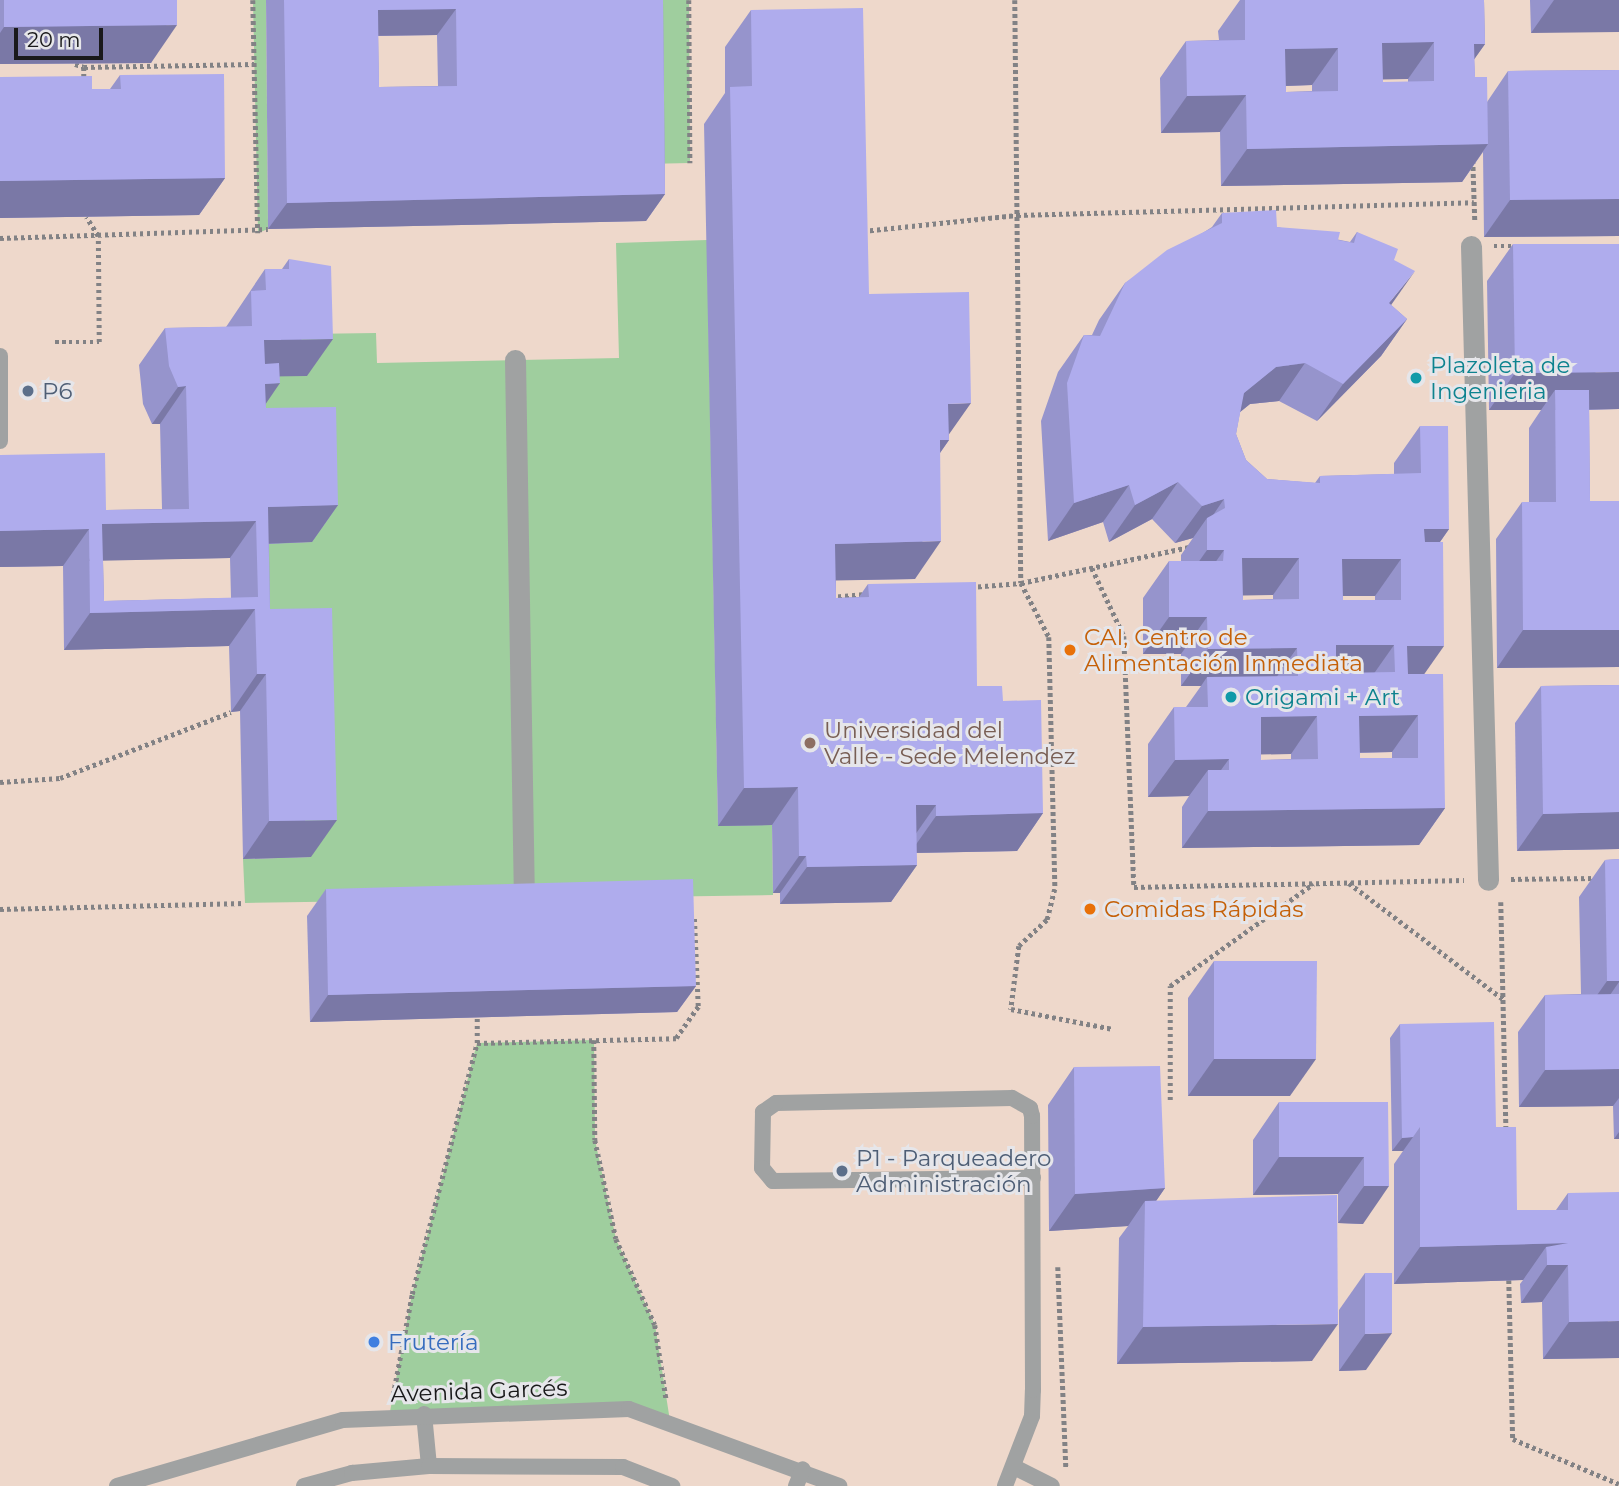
<!DOCTYPE html>
<meta charset="utf-8">
<style>
body{margin:0}
#map{position:relative;width:1619px;height:1486px;overflow:hidden;background:#e6e6ea;font-family:Montserrat,sans-serif}
div>[style]{position:absolute}
[style*='--x']{left:calc(var(--x)*1px);top:calc(var(--y)*1px);width:calc(var(--w)*1px);rotate:calc(var(--a)*1deg)}
.education>*{inset:0;background:#eed8cb}
.green>*{inset:0;background:#9fce9e}
.path>*{height:4.5px;margin-top:-2.25px;transform-origin:0;background:repeating-linear-gradient(90deg,#828285 0 3.5px,transparent 0 7px)}
.lane>*{height:16px;margin:-8px;padding:0 8px;transform-origin:8px;border-radius:8px;background:#a0a2a2}
.street>*{height:21px;margin:-10.5px;padding:0 10.5px;transform-origin:10.5px;border-radius:10.5px;background:#a0a2a2}
.wall>*{inset:0;background:#9694cc}
.shaded-wall>*{inset:0;background:#7a78a6}
.building>*{inset:0;background:#afaced}
.dots>*{width:19px;height:19px;translate:-50% -50%;box-sizing:border-box;border:4px solid #e6e6ea;border-radius:50%}
span{translate:-50% -50%;white-space:nowrap;text-align:center;line-height:1.15;-webkit-text-stroke:6px #e6e6ea;paint-order:stroke}
.culture-label{font-size:23px;color:#0d838f}
.left{translate:0 -50%;text-align:left}
.service-label{font-size:23px;color:#4e5e75}
.food-label{font-size:23px;color:#c56008}
.education-label{font-size:23px;color:#785e54}
.shop-label{font-size:23px;color:#366cbe}
.street-label{font-size:23px;color:#19191a}
.scale{position:absolute;left:14px;top:28px;width:89px;height:32px;box-sizing:border-box;border:4px solid #19191a;border-top:0;padding-left:9px;font-size:21px;line-height:24px;white-space:nowrap;color:#19191a;-webkit-text-stroke:5px #e6e6ea;paint-order:stroke}
</style>
<div id="map">
<div class="education">
<i style="clip-path:polygon(0 0,1619px 0,1619px 1486px,0 1486px)"></i>
</div>
<div class="green">
<i style="clip-path:polygon(253px 0,266px 0,268px 229px,258px 233px)"></i>
<i style="clip-path:polygon(644px 0,689px 0,690px 163px,645px 164px)"></i>
<i style="clip-path:polygon(707px 240px,718px 825px,772px 825px,773px 895px,245px 903px,243px 859px,311px 857px,244px 646px,242px 544px,312px 542px,240px 446px,238px 377px,306px 334px,376px 333px,377px 363px,619px 358px,616px 243px)"></i>
<i style="clip-path:polygon(594px 1040px,595px 1140px,616px 1239px,655px 1325px,670px 1421px,629px 1409px,389px 1417px,412px 1294px,477px 1043px)"></i>
</div>
<div class="path">
<i style="--x:253;--y:0;--w:233;--a:88.8"></i>
<i style="--x:689;--y:0;--w:163;--a:89.6"></i>
<i style="--x:1015;--y:0;--w:583;--a:89.41"></i>
<i style="--x:1021;--y:583;--w:61;--a:62.6"></i>
<i style="--x:1049;--y:637;--w:252;--a:88.6"></i>
<i style="--x:1055;--y:889;--w:32;--a:104"></i>
<i style="--x:1047;--y:920;--w:38;--a:137"></i>
<i style="--x:1019;--y:946;--w:64;--a:97.2"></i>
<i style="--x:1011;--y:1009;--w:104;--a:11.1"></i>
<i style="--x:75;--y:64;--w:9;--a:18"></i>
<i style="--x:84;--y:67;--w:13;--a:90"></i>
<i style="--x:84;--y:67;--w:170;--a:-1"></i>
<i style="--x:1473;--y:160;--w:61;--a:88.1"></i>
<i style="--x:863;--y:231;--w:155;--a:-5.9"></i>
<i style="--x:1017;--y:215;--w:457;--a:-1.6"></i>
<i style="--x:0;--y:238;--w:268;--a:-1.9"></i>
<i style="--x:1494;--y:246;--w:23;--a:0"></i>
<i style="--x:55;--y:342;--w:44;--a:0"></i>
<i style="--x:99;--y:342;--w:106;--a:-90.5"></i>
<i style="--x:98;--y:236;--w:22;--a:-122"></i>
<i style="--x:1092;--y:568;--w:75;--a:64.8"></i>
<i style="--x:1124;--y:636;--w:251;--a:87.7"></i>
<i style="--x:1134;--y:887;--w:330;--a:-1.2"></i>
<i style="--x:971;--y:587;--w:50;--a:-4.6"></i>
<i style="--x:1021;--y:583;--w:172;--a:-12.1"></i>
<i style="--x:831;--y:597;--w:34;--a:-5"></i>
<i style="--x:0;--y:782;--w:60;--a:-3.8"></i>
<i style="--x:60;--y:778;--w:183;--a:-21.1"></i>
<i style="--x:1511;--y:879;--w:86;--a:-0.7"></i>
<i style="--x:1349;--y:883;--w:193;--a:37"></i>
<i style="--x:1501;--y:902;--w:229;--a:88.7"></i>
<i style="--x:0;--y:909;--w:245;--a:-1.4"></i>
<i style="--x:594;--y:1040;--w:100;--a:89.4"></i>
<i style="--x:595;--y:1140;--w:101;--a:78"></i>
<i style="--x:616;--y:1239;--w:94;--a:65.6"></i>
<i style="--x:655;--y:1325;--w:74;--a:81.4"></i>
<i style="--x:477;--y:1043;--w:199;--a:-1.4"></i>
<i style="--x:676;--y:1038;--w:39;--a:-55"></i>
<i style="--x:698;--y:1006;--w:90;--a:-92.5"></i>
<i style="--x:1170;--y:1100;--w:114;--a:-90"></i>
<i style="--x:1170;--y:986;--w:176;--a:-35.5"></i>
<i style="--x:1058;--y:1267;--w:201;--a:87.7"></i>
<i style="--x:1509;--y:1280;--w:159;--a:88.6"></i>
<i style="--x:1513;--y:1439;--w:115;--a:23"></i>
<i style="--x:393;--y:1395;--w:103;--a:-79.3"></i>
<i style="--x:412;--y:1294;--w:259;--a:-75.5"></i>
<i style="--x:477;--y:1043;--w:26;--a:-90"></i>
</div>
<div class="lane">
<i style="--x:0;--y:356;--w:85;--a:90"></i>
<i style="--x:424;--y:1414;--w:52;--a:84.5"></i>
<i style="--x:1016;--y:1468;--w:40;--a:26.6"></i>
<i style="--x:117;--y:1486;--w:235;--a:-16.3"></i>
<i style="--x:343;--y:1420;--w:286;--a:-2.2"></i>
<i style="--x:629;--y:1409;--w:224;--a:20.1"></i>
<i style="--x:304;--y:1486;--w:50;--a:-15.2"></i>
<i style="--x:352;--y:1473;--w:77;--a:-5.2"></i>
<i style="--x:429;--y:1466;--w:194;--a:0.3"></i>
<i style="--x:623;--y:1467;--w:53;--a:21.2"></i>
<i style="--x:796;--y:1486;--w:18;--a:-68"></i>
<i style="--x:1005;--y:1486;--w:75;--a:-68.9"></i>
<i style="--x:1032;--y:1416;--w:26;--a:-88"></i>
<i style="--x:1033;--y:1390;--w:274;--a:-90.2"></i>
<i style="--x:1032;--y:1116;--w:8;--a:-104"></i>
<i style="--x:1030;--y:1108;--w:21;--a:-151"></i>
<i style="--x:1012;--y:1098;--w:236;--a:178.8"></i>
<i style="--x:776;--y:1103;--w:16;--a:145"></i>
<i style="--x:763;--y:1112;--w:56;--a:91"></i>
<i style="--x:762;--y:1168;--w:17;--a:50"></i>
<i style="--x:773;--y:1181;--w:260;--a:-0.7"></i>
</div>
<div class="street">
<i style="--x:1471;--y:246;--w:634;--a:88.46"></i>
<i style="--x:515;--y:360;--w:540;--a:89.05"></i>
</div>
<div class="wall">
<i style="clip-path:polygon(0 0,177px 0,151px 63px,0 64px)"></i>
<i style="clip-path:polygon(evenodd,266px 0,663px 0,665px 194px,646px 221px,268px 229px,266px 0,437px 35px,438px 86px,379px 87px,378px 36px,437px 35px)"></i>
<i style="clip-path:polygon(evenodd,1240px 0,1484px 0,1485px 44px,1474px 59px,1475px 77px,1487px 102px,1508px 71px,1619px 70px,1619px 236px,1484px 237px,1483px 152px,1462px 182px,1221px 186px,1220px 132px,1161px 133px,1160px 78px,1186px 41px,1219px 40px,1218px 31px,1240px 0,1382px 79px,1408px 79px,1408px 82px,1383px 82px,1382px 79px,1240px 0,1312px 85px,1312px 91px,1286px 92px,1286px 86px,1312px 85px)"></i>
<i style="clip-path:polygon(1530px 0,1619px 0,1531px 33px)"></i>
<i style="clip-path:polygon(751px 10px,869px 294px,949px 435px,949px 440px,940px 453px,915px 579px,836px 580px,836px 598px,859px 597px,868px 584px,977px 686px,1003px 701px,1043px 813px,1017px 851px,916px 853px,917px 865px,891px 902px,780px 904px,780px 893px,773px 893px,772px 825px,718px 826px,704px 124px,725px 93px,725px 47px)"></i>
<i style="clip-path:polygon(120px 75px,225px 178px,199px 215px,0 218px,0 77px,92px 89px,110px 89px)"></i>
<i style="clip-path:polygon(evenodd,1222px 213px,1277px 227px,1350px 242px,1357px 232px,1394px 260px,1391px 305px,1407px 319px,1381px 356px,1317px 421px,1279px 401px,1250px 404px,1240px 412px,1236px 434px,1246px 460px,1267px 479px,1315px 483px,1320px 476px,1394px 474px,1394px 463px,1420px 426px,1449px 529px,1440px 542px,1424px 674px,1445px 808px,1419px 845px,1182px 848px,1182px 807px,1189px 796px,1148px 797px,1148px 744px,1174px 707px,1186px 707px,1201px 686px,1181px 686px,1181px 654px,1143px 654px,1143px 598px,1169px 561px,1181px 561px,1181px 555px,1193px 538px,1175px 543px,1152px 519px,1109px 542px,1103px 522px,1048px 541px,1041px 421px,1058px 372px,1084px 335px,1092px 335px,1099px 320px,1125px 283px,1212px 227px,1222px 213px,1243px 595px,1273px 595px,1273px 599px,1243px 600px,1243px 595px,1222px 213px,1343px 596px,1375px 596px,1375px 600px,1343px 600px,1343px 596px,1222px 213px,1392px 752px,1392px 758px,1360px 758px,1360px 753px,1392px 752px,1222px 213px,1261px 754px,1291px 754px,1291px 759px,1261px 760px,1261px 754px)"></i>
<i style="clip-path:polygon(1513px 244px,1619px 409px,1589px 410px,1590px 501px,1619px 501px,1619px 667px,1497px 668px,1496px 539px,1522px 502px,1529px 502px,1529px 428px,1541px 410px,1489px 410px,1487px 281px)"></i>
<i style="clip-path:polygon(evenodd,289px 259px,307px 376px,280px 376px,266px 403px,266px 408px,338px 505px,312px 542px,269px 544px,270px 609px,311px 857px,243px 859px,240px 711px,231px 712px,229px 646px,64px 650px,63px 566px,0 567px,0 455px,106px 510px,162px 509px,160px 424px,152px 424px,143px 404px,139px 365px,165px 328px,226px 327px,265px 269px,282px 269px,289px 259px,230px 558px,231px 598px,104px 601px,103px 560px,230px 558px)"></i>
<i style="clip-path:polygon(1619px 685px,1619px 849px,1517px 851px,1515px 723px,1541px 686px)"></i>
<i style="clip-path:polygon(1619px 859px,1619px 1139px,1614px 1139px,1613px 1106px,1519px 1107px,1518px 1032px,1545px 995px,1581px 994px,1579px 897px,1605px 860px)"></i>
<i style="clip-path:polygon(326px 889px,696px 986px,677px 1012px,310px 1022px,307px 916px)"></i>
<i style="clip-path:polygon(1214px 961px,1290px 1096px,1188px 1096px,1188px 998px)"></i>
<i style="clip-path:polygon(1400px 1024px,1496px 1127px,1517px 1210px,1556px 1210px,1568px 1193px,1619px 1358px,1543px 1359px,1542px 1302px,1521px 1303px,1520px 1284px,1523px 1280px,1394px 1284px,1394px 1164px,1403px 1151px,1392px 1151px,1390px 1038px)"></i>
<i style="clip-path:polygon(1074px 1067px,1165px 1188px,1156px 1201px,1312px 1361px,1117px 1364px,1119px 1238px,1128px 1226px,1049px 1231px,1048px 1105px)"></i>
<i style="clip-path:polygon(1279px 1102px,1388px 1102px,1363px 1224px,1338px 1223px,1338px 1194px,1253px 1195px,1253px 1140px)"></i>
<i style="clip-path:polygon(1365px 1273px,1366px 1370px,1339px 1371px,1339px 1310px)"></i>
</div>
<div class="shaded-wall">
<i style="clip-path:polygon(1554px 0,1619px 0,1619px 32px,1531px 33px)"></i>
<i style="clip-path:polygon(456px 9px,437px 35px,360px 36px,378px 10px)"></i>
<i style="clip-path:polygon(177px 25px,151px 63px,0 64px,0 33px,4px 27px)"></i>
<i style="clip-path:polygon(1434px 42px,1408px 79px,1356px 80px,1382px 43px)"></i>
<i style="clip-path:polygon(1474px 44px,1485px 44px,1459px 81px)"></i>
<i style="clip-path:polygon(1338px 48px,1312px 85px,1259px 87px,1285px 49px)"></i>
<i style="clip-path:polygon(1246px 95px,1220px 132px,1161px 133px,1187px 96px)"></i>
<i style="clip-path:polygon(1488px 144px,1462px 182px,1221px 186px,1247px 149px)"></i>
<i style="clip-path:polygon(225px 178px,199px 215px,0 218px,0 181px)"></i>
<i style="clip-path:polygon(665px 194px,646px 221px,268px 229px,287px 203px)"></i>
<i style="clip-path:polygon(1619px 199px,1619px 236px,1484px 237px,1510px 200px)"></i>
<i style="clip-path:polygon(1415px 271px,1389px 308px,1389px 303px)"></i>
<i style="clip-path:polygon(1407px 319px,1381px 356px,1317px 421px,1343px 384px)"></i>
<i style="clip-path:polygon(333px 339px,307px 376px,238px 377px,264px 340px)"></i>
<i style="clip-path:polygon(1305px 363px,1279px 401px,1250px 404px,1218px 430px,1244px 393px,1276px 367px)"></i>
<i style="clip-path:polygon(1619px 372px,1619px 409px,1555px 410px,1555px 390px,1541px 410px,1489px 410px,1515px 373px)"></i>
<i style="clip-path:polygon(280px 383px,254px 421px,265px 384px)"></i>
<i style="clip-path:polygon(186px 386px,160px 424px,152px 424px,178px 387px)"></i>
<i style="clip-path:polygon(971px 403px,945px 440px,949px 440px,923px 477px,948px 404px)"></i>
<i style="clip-path:polygon(1178px 482px,1152px 519px,1109px 542px,1135px 505px)"></i>
<i style="clip-path:polygon(1129px 485px,1103px 522px,1048px 541px,1074px 503px)"></i>
<i style="clip-path:polygon(1224px 499px,1207px 524px,1207px 518px,1193px 538px,1175px 543px,1202px 506px)"></i>
<i style="clip-path:polygon(338px 505px,312px 542px,257px 544px,268px 507px)"></i>
<i style="clip-path:polygon(256px 521px,230px 558px,89px 561px,102px 524px)"></i>
<i style="clip-path:polygon(89px 529px,63px 566px,0 567px,0 531px)"></i>
<i style="clip-path:polygon(1424px 529px,1449px 529px,1423px 566px)"></i>
<i style="clip-path:polygon(941px 541px,915px 579px,809px 581px,835px 544px)"></i>
<i style="clip-path:polygon(1207px 550px,1224px 550px,1198px 587px,1181px 587px)"></i>
<i style="clip-path:polygon(1242px 558px,1299px 558px,1273px 595px,1216px 596px)"></i>
<i style="clip-path:polygon(1342px 559px,1401px 559px,1375px 596px,1316px 596px)"></i>
<i style="clip-path:polygon(255px 609px,229px 646px,64px 650px,90px 613px)"></i>
<i style="clip-path:polygon(1169px 617px,1207px 617px,1181px 654px,1143px 654px)"></i>
<i style="clip-path:polygon(1523px 630px,1619px 630px,1619px 667px,1497px 668px)"></i>
<i style="clip-path:polygon(1336px 645px,1394px 645px,1368px 682px,1310px 682px)"></i>
<i style="clip-path:polygon(1407px 646px,1444px 646px,1418px 683px,1395px 672px)"></i>
<i style="clip-path:polygon(1297px 648px,1271px 685px,1207px 677px,1201px 686px,1181px 686px,1208px 649px)"></i>
<i style="clip-path:polygon(257px 674px,266px 674px,240px 711px,231px 712px)"></i>
<i style="clip-path:polygon(1418px 715px,1392px 752px,1333px 753px,1359px 716px)"></i>
<i style="clip-path:polygon(1317px 716px,1291px 754px,1235px 755px,1261px 717px)"></i>
<i style="clip-path:polygon(1229px 759px,1208px 788px,1208px 770px,1189px 796px,1148px 797px,1175px 760px)"></i>
<i style="clip-path:polygon(798px 787px,772px 825px,718px 826px,744px 788px)"></i>
<i style="clip-path:polygon(916px 805px,936px 805px,910px 842px)"></i>
<i style="clip-path:polygon(1445px 808px,1419px 845px,1182px 848px,1208px 811px)"></i>
<i style="clip-path:polygon(1619px 812px,1619px 849px,1517px 851px,1543px 814px)"></i>
<i style="clip-path:polygon(1043px 813px,1017px 851px,910px 853px,936px 816px)"></i>
<i style="clip-path:polygon(337px 820px,311px 857px,243px 859px,269px 821px)"></i>
<i style="clip-path:polygon(799px 856px,806px 856px,780px 893px,773px 893px)"></i>
<i style="clip-path:polygon(917px 865px,891px 902px,780px 904px,807px 867px)"></i>
<i style="clip-path:polygon(1607px 981px,1619px 981px,1619px 982px,1594px 1018px,1581px 1018px)"></i>
<i style="clip-path:polygon(696px 986px,677px 1012px,310px 1022px,328px 995px)"></i>
<i style="clip-path:polygon(1214px 1059px,1316px 1059px,1290px 1096px,1188px 1096px)"></i>
<i style="clip-path:polygon(1619px 1069px,1619px 1098px,1613px 1106px,1519px 1107px,1545px 1070px)"></i>
<i style="clip-path:polygon(1619px 1132px,1619px 1139px,1614px 1139px)"></i>
<i style="clip-path:polygon(1413px 1137px,1403px 1151px,1392px 1151px,1402px 1138px)"></i>
<i style="clip-path:polygon(1279px 1157px,1364px 1157px,1338px 1194px,1253px 1195px)"></i>
<i style="clip-path:polygon(1364px 1186px,1389px 1186px,1363px 1224px,1338px 1223px)"></i>
<i style="clip-path:polygon(1165px 1188px,1145px 1217px,1145px 1201px,1128px 1226px,1049px 1231px,1075px 1194px)"></i>
<i style="clip-path:polygon(1568px 1243px,1568px 1265px,1542px 1302px,1521px 1303px,1547px 1265px,1546px 1247px,1523px 1280px,1394px 1284px,1420px 1247px)"></i>
<i style="clip-path:polygon(1619px 1321px,1619px 1358px,1543px 1359px,1569px 1322px)"></i>
<i style="clip-path:polygon(1338px 1324px,1312px 1361px,1117px 1364px,1143px 1327px)"></i>
<i style="clip-path:polygon(1392px 1333px,1366px 1370px,1339px 1371px,1365px 1334px)"></i>
</div>
<div class="building">
<i style="clip-path:polygon(4px 0,177px 0,177px 25px,4px 27px)"></i>
<i style="clip-path:polygon(evenodd,284px 0,663px 0,665px 194px,287px 203px,284px 0,456px 9px,457px 86px,379px 87px,378px 10px,456px 9px)"></i>
<i style="clip-path:polygon(evenodd,1245px 0,1484px 0,1485px 44px,1474px 44px,1475px 77px,1487px 77px,1488px 144px,1247px 149px,1246px 95px,1187px 96px,1186px 41px,1245px 40px,1245px 0,1434px 42px,1434px 81px,1383px 82px,1382px 43px,1434px 42px,1245px 0,1338px 48px,1338px 91px,1286px 92px,1285px 49px,1338px 48px)"></i>
<i style="clip-path:polygon(863px 8px,869px 294px,969px 292px,971px 403px,948px 404px,949px 440px,940px 440px,941px 541px,835px 544px,836px 598px,869px 597px,868px 584px,976px 582px,977px 686px,1002px 686px,1003px 701px,1041px 700px,1043px 813px,936px 816px,936px 805px,916px 805px,917px 865px,807px 867px,806px 856px,799px 856px,798px 787px,744px 788px,730px 87px,752px 86px,751px 10px)"></i>
<i style="clip-path:polygon(1619px 70px,1619px 199px,1510px 200px,1508px 71px)"></i>
<i style="clip-path:polygon(224px 74px,225px 178px,0 181px,0 77px,92px 76px,92px 89px,121px 89px,120px 75px)"></i>
<i style="clip-path:polygon(evenodd,1276px 210px,1277px 227px,1340px 232px,1338px 240px,1354px 243px,1357px 232px,1398px 249px,1394px 260px,1415px 271px,1389px 303px,1407px 319px,1343px 384px,1305px 363px,1276px 367px,1244px 393px,1236px 434px,1246px 460px,1267px 479px,1320px 483px,1320px 476px,1421px 473px,1420px 426px,1448px 426px,1449px 529px,1424px 529px,1425px 542px,1443px 542px,1444px 646px,1407px 646px,1408px 674px,1443px 674px,1445px 808px,1208px 811px,1208px 770px,1229px 770px,1229px 759px,1175px 760px,1174px 707px,1208px 707px,1207px 677px,1298px 676px,1297px 648px,1208px 649px,1207px 617px,1169px 617px,1169px 561px,1223px 561px,1224px 550px,1207px 550px,1207px 518px,1225px 508px,1224px 499px,1202px 506px,1178px 482px,1135px 505px,1129px 485px,1074px 503px,1067px 383px,1084px 335px,1100px 336px,1125px 283px,1167px 250px,1222px 223px,1222px 213px,1276px 210px,1242px 558px,1299px 558px,1299px 599px,1243px 600px,1242px 558px,1276px 210px,1342px 559px,1401px 559px,1401px 600px,1343px 600px,1342px 559px,1276px 210px,1336px 645px,1394px 645px,1395px 672px,1336px 673px,1336px 645px,1276px 210px,1418px 715px,1418px 758px,1360px 758px,1359px 716px,1418px 715px,1276px 210px,1317px 716px,1318px 759px,1261px 760px,1261px 717px,1317px 716px)"></i>
<i style="clip-path:polygon(1513px 244px,1619px 244px,1619px 372px,1515px 373px)"></i>
<i style="clip-path:polygon(evenodd,289px 259px,331px 266px,333px 339px,264px 340px,265px 364px,279px 363px,280px 383px,265px 384px,266px 408px,336px 407px,338px 505px,268px 507px,270px 609px,332px 608px,337px 820px,269px 821px,266px 674px,257px 674px,255px 609px,90px 613px,89px 529px,0 531px,0 455px,105px 453px,106px 510px,189px 509px,186px 386px,178px 387px,169px 366px,165px 328px,252px 326px,251px 291px,266px 290px,265px 269px,289px 269px,289px 259px,256px 521px,258px 597px,104px 601px,102px 524px,256px 521px)"></i>
<i style="clip-path:polygon(1555px 390px,1589px 390px,1590px 501px,1619px 501px,1619px 630px,1523px 630px,1522px 502px,1556px 502px)"></i>
<i style="clip-path:polygon(1619px 685px,1619px 812px,1543px 814px,1541px 686px)"></i>
<i style="clip-path:polygon(1619px 859px,1619px 981px,1607px 981px,1605px 860px)"></i>
<i style="clip-path:polygon(693px 879px,696px 986px,328px 995px,326px 889px)"></i>
<i style="clip-path:polygon(1214px 961px,1317px 961px,1316px 1059px,1214px 1059px)"></i>
<i style="clip-path:polygon(1619px 994px,1619px 1069px,1545px 1070px,1545px 995px)"></i>
<i style="clip-path:polygon(1494px 1022px,1496px 1127px,1420px 1127px,1413px 1137px,1402px 1138px,1400px 1024px)"></i>
<i style="clip-path:polygon(1160px 1066px,1165px 1188px,1075px 1194px,1074px 1067px)"></i>
<i style="clip-path:polygon(1279px 1102px,1388px 1102px,1389px 1186px,1364px 1186px,1364px 1157px,1279px 1157px)"></i>
<i style="clip-path:polygon(1420px 1127px,1516px 1127px,1517px 1210px,1568px 1210px,1568px 1193px,1619px 1192px,1619px 1321px,1569px 1322px,1568px 1265px,1547px 1265px,1546px 1247px,1568px 1243px,1420px 1247px)"></i>
<i style="clip-path:polygon(1337px 1195px,1338px 1324px,1143px 1327px,1145px 1201px)"></i>
<i style="clip-path:polygon(1365px 1273px,1392px 1273px,1392px 1333px,1365px 1334px)"></i>
</div>
<div class="dots">
<i style="left:1416px;top:378px;background:#0f9aa8"></i>
<i style="left:28px;top:391px;background:#5c6f8a"></i>
<i style="left:1070px;top:650px;background:#e8710a"></i>
<i style="left:1231px;top:697px;background:#0f9aa8"></i>
<i style="left:810px;top:743px;background:#8d6e63"></i>
<i style="left:1090px;top:909px;background:#e8710a"></i>
<i style="left:842px;top:1171px;background:#5c6f8a"></i>
<i style="left:374px;top:1342px;background:#3f7fe0"></i>
</div>
<div class="culture-label">
<span class="left" style="left:1430px;top:378px">Plazoleta de<br>Ingenieria</span>
<span class="left" style="left:1245px;top:697px">Origami + Art</span>
</div>
<div class="service-label">
<span class="left" style="left:42px;top:391px">P6</span>
<span class="left" style="left:856px;top:1171px">P1 - Parqueadero<br>Administración</span>
</div>
<div class="food-label">
<span class="left" style="left:1084px;top:650px">CAI, Centro de<br>Alimentación Inmediata</span>
<span class="left" style="left:1104px;top:909px">Comidas Rápidas</span>
</div>
<div class="education-label">
<span class="left" style="left:824px;top:743px">Universidad del<br>Valle - Sede Melendez</span>
</div>
<div class="shop-label">
<span class="left" style="left:388px;top:1342px">Frutería</span>
</div>
<div class="street-label">
<span style="left:479px;top:1391px;rotate:-2deg">Avenida Garcés</span>
</div>
<div class="scale">20 m</div>
</div>
